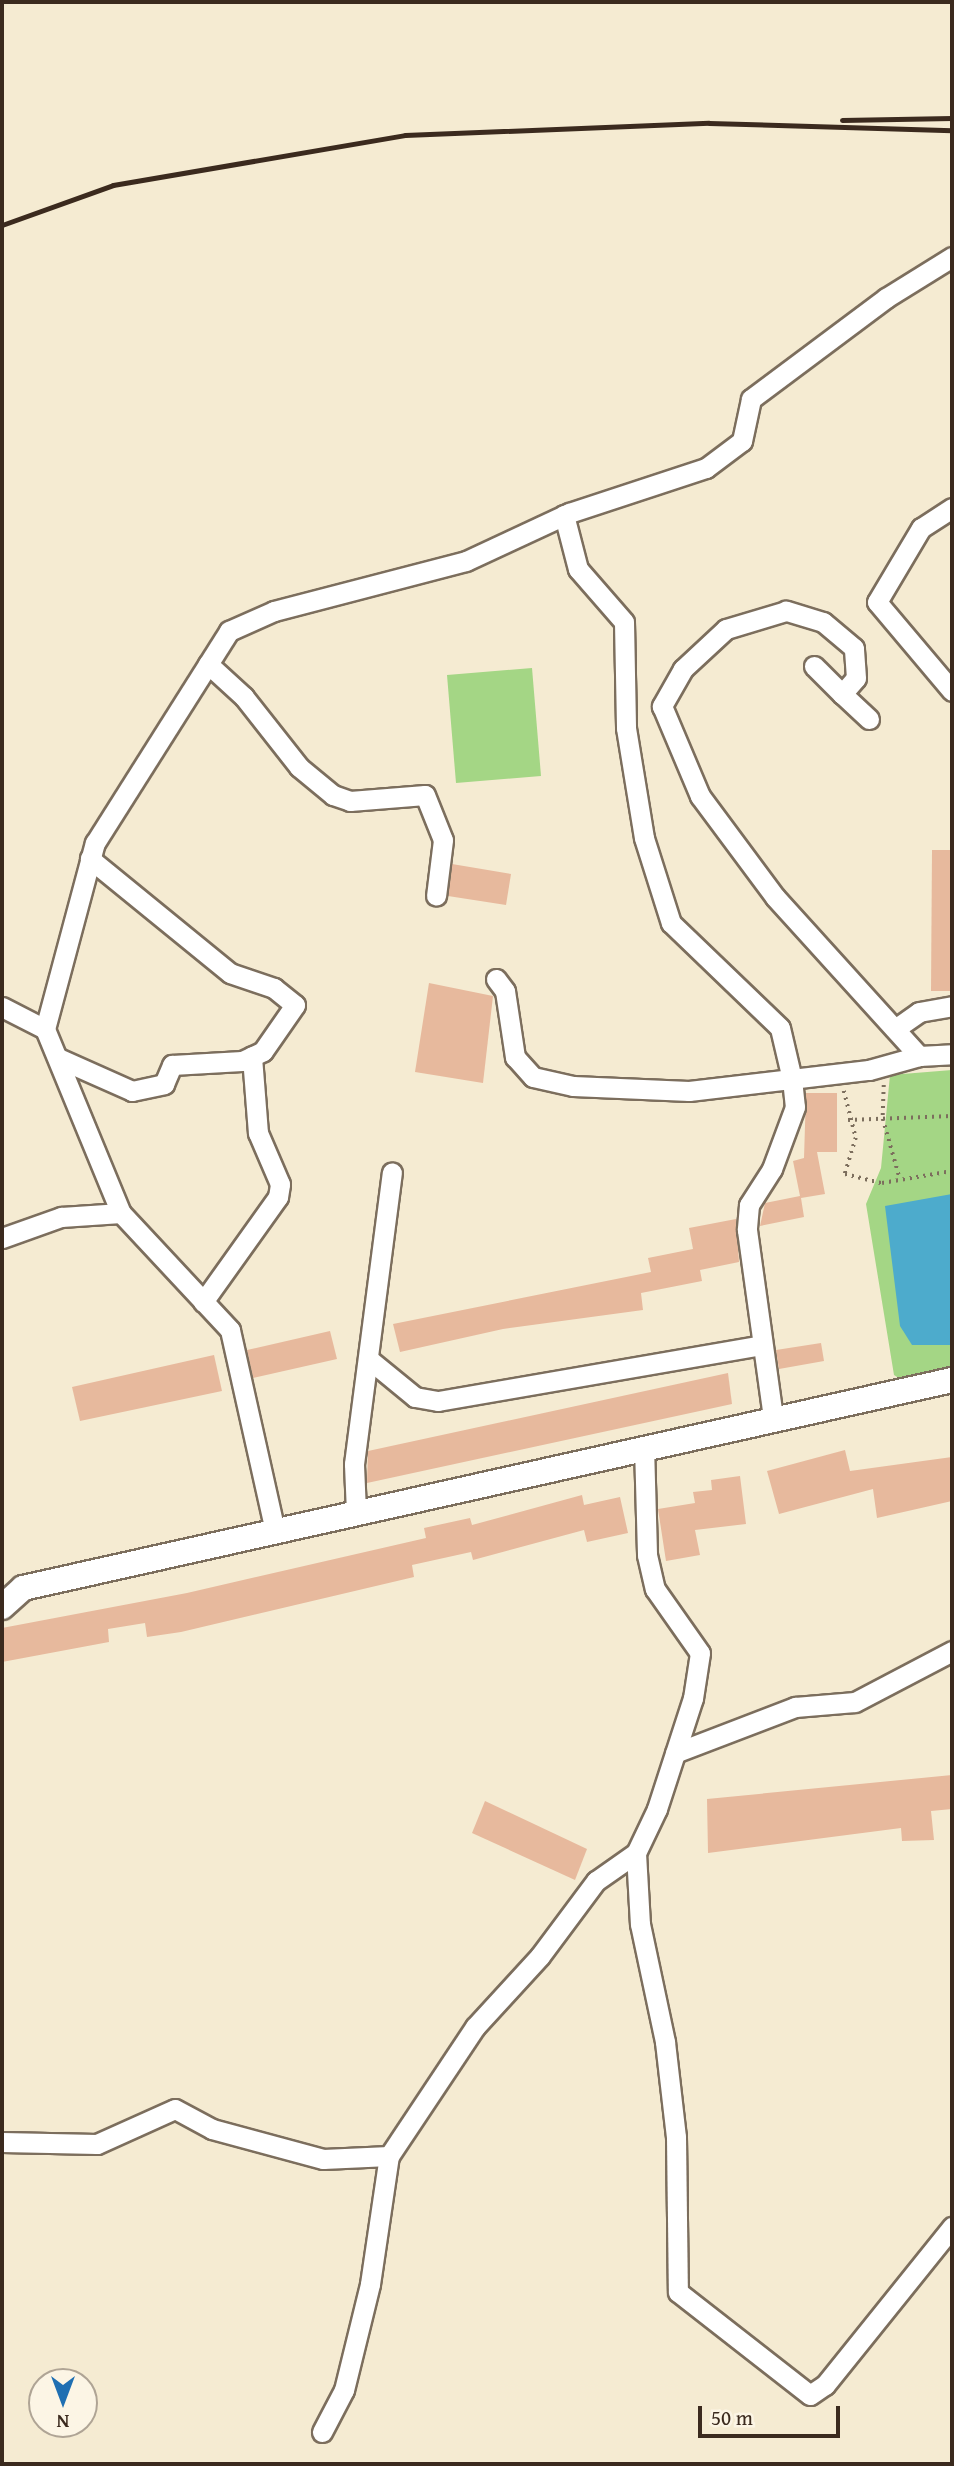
<!DOCTYPE html>
<style>
body{margin:0}
#map{position:relative;width:954px;height:2466px;overflow:hidden;background:#f5ebd2;font-family:"Gentium Book Plus",serif}
div>[style]{position:absolute}
[style*='--x']{left:calc(var(--x)*1px);top:calc(var(--y)*1px);width:calc(var(--w)*1px);rotate:calc(var(--a)*1deg)}
.green>*{inset:0;background:#a4d685}
.water>*{inset:0;background:#4dabcc}
.building>*{inset:0;background:#e7b99d}
.path>*{height:3.5px;margin-top:-1.75px;transform-origin:0;background:repeating-linear-gradient(90deg,#7c6e5d 0 2px,transparent 0 7px)}
.roads{filter:drop-shadow(2px 0 #7c6e5d) drop-shadow(-2px 0 #7c6e5d) drop-shadow(0 2px #7c6e5d) drop-shadow(0 -2px #7c6e5d)}
.minor>*{height:19px;margin:-9.5px;padding:0 9.5px;transform-origin:9.5px;border-radius:9.5px;background:#fff}
.tertiary>*{height:24px;margin:-12px;padding:0 12px;transform-origin:12px;border-radius:12px;background:#fff}
.rail>*{height:5px;margin:-2.5px;padding:0 2.5px;transform-origin:2.5px;border-radius:2.5px;background:#3b2a1e}
span{translate:-50% -50%;white-space:nowrap;text-align:center;line-height:1.15;-webkit-text-stroke:7px #fcf5e5;paint-order:stroke}
.frame{position:absolute;inset:0;border:4px solid #3b2a1e;pointer-events:none}
.north{position:absolute;left:28px;top:2368px;width:70px;height:70px;box-sizing:border-box;background:#fcf5e5;border:2px solid #afa495;border-radius:50%;rotate:180deg;font-size:19px;font-weight:700;line-height:28px;text-align:center;color:#3b2a1e}
.north::after{content:'';display:block;margin:auto;width:24px;height:32px;background:#1f6fb2;clip-path:polygon(50% 0,100% 100%,50% 72%,0 100%)}
.scale{position:absolute;left:698px;top:2406px;width:142px;height:32px;box-sizing:border-box;border:4px solid #3b2a1e;border-top:0;padding-left:9px;font-size:21px;line-height:24px;white-space:nowrap;color:#3b2a1e;-webkit-text-stroke:5px #fcf5e5;paint-order:stroke}
</style>
<div id="map">
<div class="green">
<i style="clip-path:polygon(532px 668px,541px 776px,456px 783px,447px 675px)"></i>
<i style="clip-path:polygon(952px 1070px,952px 1380px,911px 1386px,894px 1375px,866px 1204px,881px 1168px,890px 1075px)"></i>
</div>
<div class="water">
<i style="clip-path:polygon(952px 1194px,952px 1345px,912px 1345px,900px 1326px,885px 1206px)"></i>
</div>
<div class="building">
<i style="clip-path:polygon(932px 850px,952px 850px,952px 991px,931px 991px)"></i>
<i style="clip-path:polygon(452px 864px,511px 874px,506px 905px,448px 896px)"></i>
<i style="clip-path:polygon(429px 983px,493px 996px,483px 1083px,415px 1072px)"></i>
<i style="clip-path:polygon(806px 1093px,837px 1093px,837px 1152px,817px 1152px,825px 1194px,801px 1198px,804px 1217px,760px 1226px,765px 1203px,800px 1196px,793px 1161px,804px 1158px)"></i>
<i style="clip-path:polygon(736px 1219px,739px 1262px,700px 1270px,702px 1281px,641px 1293px,643px 1310px,503px 1329px,400px 1352px,393px 1324px,651px 1272px,648px 1258px,693px 1249px,689px 1228px)"></i>
<i style="clip-path:polygon(330px 1331px,337px 1359px,253px 1378px,247px 1350px)"></i>
<i style="clip-path:polygon(821px 1343px,824px 1361px,779px 1369px,776px 1350px)"></i>
<i style="clip-path:polygon(214px 1355px,222px 1391px,80px 1421px,72px 1387px)"></i>
<i style="clip-path:polygon(728px 1373px,732px 1404px,367px 1483px,368px 1451px)"></i>
<i style="clip-path:polygon(845px 1450px,850px 1471px,952px 1457px,952px 1501px,877px 1518px,873px 1489px,779px 1514px,767px 1471px)"></i>
<i style="clip-path:polygon(740px 1476px,746px 1524px,695px 1530px,700px 1555px,666px 1561px,658px 1509px,695px 1503px,693px 1492px,712px 1490px,711px 1480px)"></i>
<i style="clip-path:polygon(582px 1495px,584px 1505px,620px 1497px,628px 1533px,587px 1542px,584px 1530px,473px 1560px,471px 1552px,412px 1565px,414px 1577px,181px 1632px,147px 1637px,145px 1623px,108px 1629px,109px 1642px,2px 1662px,2px 1628px,187px 1593px,426px 1538px,424px 1528px,470px 1518px,472px 1525px)"></i>
<i style="clip-path:polygon(952px 1775px,952px 1809px,931px 1811px,934px 1840px,902px 1841px,901px 1828px,708px 1853px,707px 1799px)"></i>
<i style="clip-path:polygon(485px 1801px,587px 1849px,575px 1880px,472px 1833px)"></i>
</div>
<div class="path">
<i style="--x:884;--y:1085;--w:34;--a:92"></i>
<i style="--x:883;--y:1119;--w:62;--a:74.2"></i>
<i style="--x:844;--y:1091;--w:49;--a:75.7"></i>
<i style="--x:856;--y:1138;--w:38;--a:107"></i>
<i style="--x:845;--y:1174;--w:38;--a:14"></i>
<i style="--x:882;--y:1183;--w:71;--a:-9.7"></i>
<i style="--x:848;--y:1120;--w:104;--a:-2.2"></i>
</div>
<div class="roads">
<div class="minor">
<i style="--x:952;--y:508;--w:37;--a:147"></i>
<i style="--x:921;--y:528;--w:86;--a:120.7"></i>
<i style="--x:877;--y:602;--w:116;--a:49.9"></i>
<i style="--x:564;--y:515;--w:56;--a:75.5"></i>
<i style="--x:578;--y:569;--w:70;--a:49"></i>
<i style="--x:624;--y:622;--w:106;--a:88.9"></i>
<i style="--x:626;--y:728;--w:111;--a:80.7"></i>
<i style="--x:644;--y:838;--w:89;--a:72.4"></i>
<i style="--x:671;--y:923;--w:151;--a:43.9"></i>
<i style="--x:780;--y:1028;--w:52;--a:76.8"></i>
<i style="--x:792;--y:1079;--w:28;--a:84"></i>
<i style="--x:795;--y:1107;--w:66;--a:110.4"></i>
<i style="--x:772;--y:1169;--w:43;--a:122.6"></i>
<i style="--x:749;--y:1205;--w:25;--a:95"></i>
<i style="--x:747;--y:1230;--w:189;--a:82.1"></i>
<i style="--x:208;--y:664;--w:49;--a:42.5"></i>
<i style="--x:244;--y:697;--w:89;--a:51.8"></i>
<i style="--x:299;--y:767;--w:44;--a:39.5"></i>
<i style="--x:333;--y:795;--w:18;--a:19"></i>
<i style="--x:350;--y:801;--w:75;--a:-4.6"></i>
<i style="--x:425;--y:795;--w:48;--a:68.2"></i>
<i style="--x:443;--y:840;--w:56;--a:97.1"></i>
<i style="--x:814;--y:666;--w:40;--a:45"></i>
<i style="--x:869;--y:719;--w:37;--a:-137"></i>
<i style="--x:842;--y:694;--w:21;--a:-49"></i>
<i style="--x:856;--y:678;--w:30;--a:-94"></i>
<i style="--x:854;--y:648;--w:40;--a:-140"></i>
<i style="--x:823;--y:622;--w:39;--a:-163"></i>
<i style="--x:786;--y:611;--w:63;--a:163.3"></i>
<i style="--x:726;--y:629;--w:59;--a:137.1"></i>
<i style="--x:683;--y:669;--w:43;--a:119.6"></i>
<i style="--x:662;--y:706;--w:98;--a:67.1"></i>
<i style="--x:700;--y:796;--w:126;--a:53.4"></i>
<i style="--x:775;--y:897;--w:215;--a:47.8"></i>
<i style="--x:919;--y:1056;--w:33;--a:-3"></i>
<i style="--x:496;--y:979;--w:15;--a:53"></i>
<i style="--x:505;--y:991;--w:67;--a:81.4"></i>
<i style="--x:515;--y:1057;--w:27;--a:48"></i>
<i style="--x:533;--y:1077;--w:41;--a:12.7"></i>
<i style="--x:573;--y:1086;--w:116;--a:2.5"></i>
<i style="--x:689;--y:1091;--w:181;--a:-6.7"></i>
<i style="--x:869;--y:1070;--w:52;--a:-15.6"></i>
<i style="--x:2;--y:1007;--w:48;--a:27.1"></i>
<i style="--x:45;--y:1029;--w:199;--a:67.6"></i>
<i style="--x:121;--y:1213;--w:160;--a:47"></i>
<i style="--x:230;--y:1330;--w:206;--a:77.4"></i>
<i style="--x:45;--y:1029;--w:193;--a:-75"></i>
<i style="--x:95;--y:843;--w:251;--a:-57.7"></i>
<i style="--x:229;--y:631;--w:49;--a:-24"></i>
<i style="--x:274;--y:611;--w:198;--a:-14.6"></i>
<i style="--x:466;--y:561;--w:114;--a:-25"></i>
<i style="--x:569;--y:513;--w:144;--a:-18.2"></i>
<i style="--x:706;--y:468;--w:45;--a:-36.9"></i>
<i style="--x:742;--y:441;--w:43;--a:-77.9"></i>
<i style="--x:751;--y:399;--w:169;--a:-36.8"></i>
<i style="--x:886;--y:298;--w:78;--a:-31.8"></i>
<i style="--x:895;--y:1029;--w:29;--a:-35"></i>
<i style="--x:919;--y:1012;--w:34;--a:-10"></i>
<i style="--x:58;--y:1058;--w:81;--a:24"></i>
<i style="--x:132;--y:1091;--w:33;--a:-12"></i>
<i style="--x:164;--y:1084;--w:21;--a:-67"></i>
<i style="--x:172;--y:1065;--w:70;--a:-3.3"></i>
<i style="--x:242;--y:1061;--w:23;--a:-25"></i>
<i style="--x:263;--y:1051;--w:56;--a:-55.2"></i>
<i style="--x:295;--y:1005;--w:27;--a:-141"></i>
<i style="--x:274;--y:988;--w:46;--a:-161.2"></i>
<i style="--x:230;--y:973;--w:181;--a:-140.8"></i>
<i style="--x:2;--y:1238;--w:63;--a:-19.6"></i>
<i style="--x:61;--y:1217;--w:60;--a:-3.8"></i>
<i style="--x:203;--y:1302;--w:129;--a:-54.5"></i>
<i style="--x:278;--y:1197;--w:13;--a:-81"></i>
<i style="--x:280;--y:1184;--w:56;--a:-113.3"></i>
<i style="--x:258;--y:1133;--w:77;--a:-94.5"></i>
<i style="--x:371;--y:1361;--w:57;--a:39.3"></i>
<i style="--x:415;--y:1397;--w:23;--a:10"></i>
<i style="--x:438;--y:1401;--w:329;--a:-9.8"></i>
<i style="--x:644;--y:1446;--w:109;--a:88.4"></i>
<i style="--x:647;--y:1555;--w:35;--a:77"></i>
<i style="--x:655;--y:1589;--w:78;--a:54.9"></i>
<i style="--x:700;--y:1653;--w:46;--a:98.8"></i>
<i style="--x:693;--y:1698;--w:117;--a:108"></i>
<i style="--x:657;--y:1809;--w:49;--a:115.5"></i>
<i style="--x:636;--y:1853;--w:71;--a:86.8"></i>
<i style="--x:640;--y:1924;--w:121;--a:78"></i>
<i style="--x:665;--y:2042;--w:96;--a:83.4"></i>
<i style="--x:676;--y:2137;--w:155;--a:89.3"></i>
<i style="--x:678;--y:2292;--w:167;--a:38"></i>
<i style="--x:810;--y:2395;--w:18;--a:-34"></i>
<i style="--x:825;--y:2385;--w:203;--a:-51.2"></i>
<i style="--x:356;--y:1512;--w:48;--a:-92.4"></i>
<i style="--x:354;--y:1464;--w:294;--a:-82.6"></i>
<i style="--x:675;--y:1753;--w:129;--a:-21"></i>
<i style="--x:795;--y:1707;--w:60;--a:-4.8"></i>
<i style="--x:855;--y:1702;--w:110;--a:-27.7"></i>
<i style="--x:2;--y:2142;--w:95;--a:1.2"></i>
<i style="--x:97;--y:2144;--w:85;--a:-24.2"></i>
<i style="--x:175;--y:2109;--w:42;--a:28.4"></i>
<i style="--x:212;--y:2129;--w:115;--a:15.1"></i>
<i style="--x:323;--y:2159;--w:66;--a:-2.6"></i>
<i style="--x:322;--y:2432;--w:47;--a:-62.4"></i>
<i style="--x:344;--y:2390;--w:109;--a:-76.2"></i>
<i style="--x:370;--y:2284;--w:129;--a:-81.6"></i>
<i style="--x:389;--y:2156;--w:155;--a:-56.3"></i>
<i style="--x:475;--y:2027;--w:96;--a:-47.5"></i>
<i style="--x:540;--y:1956;--w:94;--a:-53.3"></i>
<i style="--x:596;--y:1881;--w:49;--a:-35"></i>
</div>
<div class="tertiary">
<i style="--x:2;--y:1607;--w:28;--a:-42"></i>
<i style="--x:23;--y:1588;--w:952;--a:-12.62"></i>
</div>
</div>
<div class="rail">
<i style="--x:842;--y:120;--w:110;--a:-1"></i>
<i style="--x:2;--y:225;--w:118;--a:-19.8"></i>
<i style="--x:113;--y:185;--w:296;--a:-9.7"></i>
<i style="--x:405;--y:135;--w:304;--a:-2.3"></i>
<i style="--x:709;--y:123;--w:243;--a:1.7"></i>
</div>
<div class="frame"></div>
<div class="north">N</div>
<div class="scale">50 m</div>
</div>
